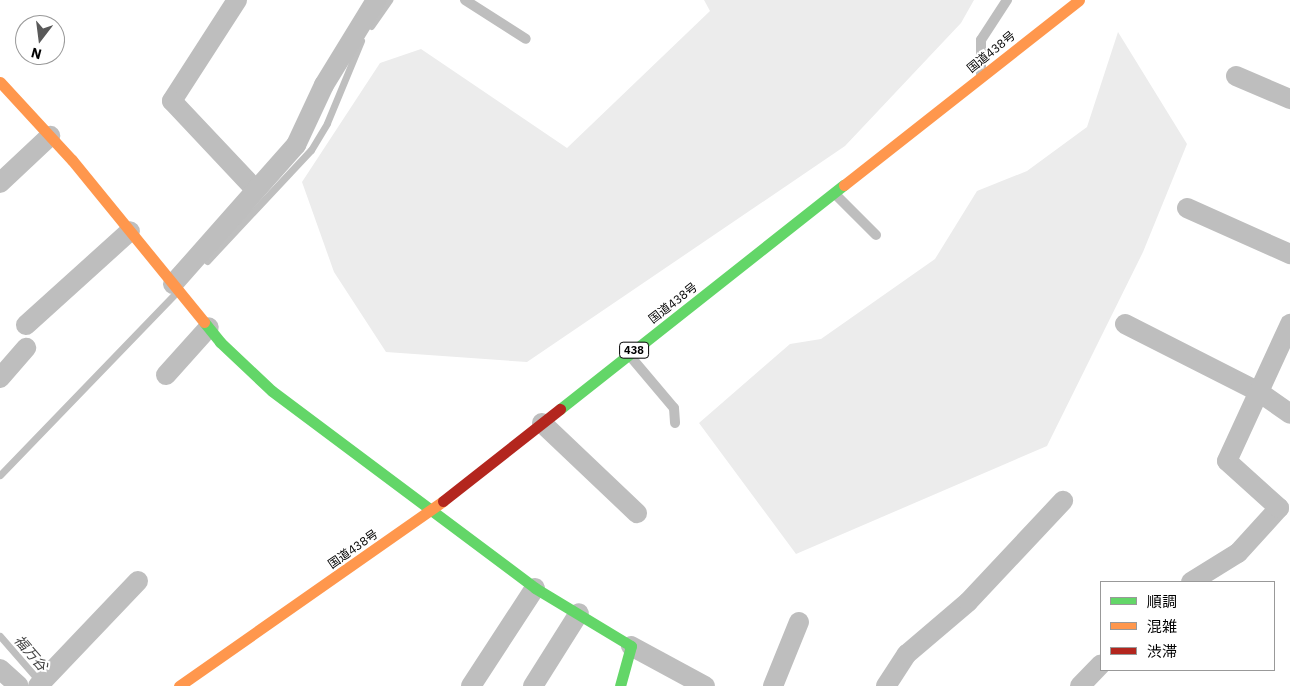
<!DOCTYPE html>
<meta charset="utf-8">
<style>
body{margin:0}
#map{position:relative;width:1290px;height:686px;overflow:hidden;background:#fff;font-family:"IBM Plex Sans","Noto Sans JP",sans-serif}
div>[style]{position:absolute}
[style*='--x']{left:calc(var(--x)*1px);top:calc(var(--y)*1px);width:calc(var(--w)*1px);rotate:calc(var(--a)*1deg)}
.green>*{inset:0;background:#ececec}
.stream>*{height:7px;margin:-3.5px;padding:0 3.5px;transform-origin:3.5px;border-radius:3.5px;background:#bfbfbf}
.lane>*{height:10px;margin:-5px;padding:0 5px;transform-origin:5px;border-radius:5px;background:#bebebe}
.street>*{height:20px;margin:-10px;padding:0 10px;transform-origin:10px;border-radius:10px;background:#bebebe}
.fast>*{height:11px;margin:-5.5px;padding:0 5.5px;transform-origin:5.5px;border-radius:5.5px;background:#63d668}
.slow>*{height:11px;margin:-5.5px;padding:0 5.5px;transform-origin:5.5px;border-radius:5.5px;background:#ff974d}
.jam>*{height:11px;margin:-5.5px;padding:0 5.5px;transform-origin:5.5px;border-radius:5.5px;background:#b3261e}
span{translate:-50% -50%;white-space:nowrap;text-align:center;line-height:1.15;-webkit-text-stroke:4px #fff;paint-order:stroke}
.shield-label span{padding:1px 4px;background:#fff;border:1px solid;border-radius:4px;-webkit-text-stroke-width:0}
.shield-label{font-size:11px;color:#000;font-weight:700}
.street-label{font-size:12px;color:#000}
.water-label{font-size:14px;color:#444;font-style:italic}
.legend{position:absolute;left:1100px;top:581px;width:175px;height:90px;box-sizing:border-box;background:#fff;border:1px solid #999;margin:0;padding:6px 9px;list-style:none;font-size:15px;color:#000}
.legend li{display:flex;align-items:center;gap:10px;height:25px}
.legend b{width:25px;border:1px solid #999}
.north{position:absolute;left:15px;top:15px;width:50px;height:50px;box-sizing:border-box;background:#fff;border:1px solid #999;border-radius:50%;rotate:195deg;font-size:14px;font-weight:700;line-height:20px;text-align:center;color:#000}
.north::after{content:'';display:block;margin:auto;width:18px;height:22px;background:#595959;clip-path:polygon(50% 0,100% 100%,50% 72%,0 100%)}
</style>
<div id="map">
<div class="green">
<i style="clip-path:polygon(704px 0,974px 0,961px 23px,845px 146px,527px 362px,386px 352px,334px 272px,302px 182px,380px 63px,421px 49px,567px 148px,710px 11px)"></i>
<i style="clip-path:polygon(1118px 32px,1187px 144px,1143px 252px,1047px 446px,796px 554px,699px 423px,790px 344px,821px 339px,935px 259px,977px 191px,1027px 171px,1087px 127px)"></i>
</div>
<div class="stream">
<i style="--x:371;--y:26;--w:32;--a:-55"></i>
<i style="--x:207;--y:261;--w:152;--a:-46.9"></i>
<i style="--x:311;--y:150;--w:31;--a:-59"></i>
<i style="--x:327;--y:123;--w:89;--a:-67.5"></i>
<i style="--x:0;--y:475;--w:252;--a:-46"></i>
<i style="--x:0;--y:636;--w:61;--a:49"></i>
</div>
<div class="lane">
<i style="--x:465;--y:0;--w:72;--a:32.6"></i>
<i style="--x:981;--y:74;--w:34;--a:-90"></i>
<i style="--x:981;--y:40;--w:48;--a:-57"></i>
<i style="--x:835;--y:194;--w:58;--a:45"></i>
<i style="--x:630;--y:356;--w:68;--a:49.8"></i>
<i style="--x:674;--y:408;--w:15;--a:86"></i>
</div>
<div class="street">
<i style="--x:237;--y:0;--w:120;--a:122.8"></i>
<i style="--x:172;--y:101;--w:122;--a:46.7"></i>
<i style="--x:1236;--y:76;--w:59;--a:23.1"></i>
<i style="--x:0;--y:183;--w:69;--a:-43.2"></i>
<i style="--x:1187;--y:208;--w:113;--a:24.1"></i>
<i style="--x:173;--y:284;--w:186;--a:-48.5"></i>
<i style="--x:296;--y:145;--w:66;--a:-65"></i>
<i style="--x:324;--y:85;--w:100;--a:-58.5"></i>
<i style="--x:1125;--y:324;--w:150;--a:26.9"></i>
<i style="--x:1259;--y:392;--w:38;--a:35"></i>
<i style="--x:26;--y:325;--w:140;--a:-42.1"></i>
<i style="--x:166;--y:375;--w:64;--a:-48.1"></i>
<i style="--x:0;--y:378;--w:40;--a:-49"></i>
<i style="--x:542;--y:423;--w:131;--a:43.5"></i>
<i style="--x:1191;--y:582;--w:55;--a:-31.7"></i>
<i style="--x:1238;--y:553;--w:61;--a:-47.7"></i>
<i style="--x:1279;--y:508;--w:70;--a:-137.9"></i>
<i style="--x:1227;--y:461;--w:151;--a:-65.3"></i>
<i style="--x:631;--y:646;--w:84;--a:28.4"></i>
<i style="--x:0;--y:669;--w:25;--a:42"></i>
<i style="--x:38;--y:686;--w:145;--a:-46.4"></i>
<i style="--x:471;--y:686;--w:117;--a:-56.9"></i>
<i style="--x:533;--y:686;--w:86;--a:-57.8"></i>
<i style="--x:773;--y:686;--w:69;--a:-67.9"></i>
<i style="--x:886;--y:686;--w:38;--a:-57"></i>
<i style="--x:907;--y:654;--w:80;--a:-40.4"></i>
<i style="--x:968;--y:602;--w:139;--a:-46.8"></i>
<i style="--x:1080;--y:686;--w:30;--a:-46"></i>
</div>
<div class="fast">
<i style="--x:204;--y:322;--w:26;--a:51"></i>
<i style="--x:220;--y:342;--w:71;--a:43.3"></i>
<i style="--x:272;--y:391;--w:329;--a:36.8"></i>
<i style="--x:535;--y:588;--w:112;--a:31.1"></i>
<i style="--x:631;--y:646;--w:41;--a:105.4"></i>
<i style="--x:560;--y:409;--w:362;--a:-38.3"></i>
</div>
<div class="slow">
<i style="--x:0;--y:82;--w:106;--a:47.3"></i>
<i style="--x:72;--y:160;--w:209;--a:50.8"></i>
<i style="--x:844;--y:185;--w:299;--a:-38.2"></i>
<i style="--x:179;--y:686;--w:322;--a:-35"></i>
</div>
<div class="jam">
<i style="--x:443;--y:501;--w:149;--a:-38.2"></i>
</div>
<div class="shield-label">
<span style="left:634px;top:350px">438</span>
</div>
<div class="street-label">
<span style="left:991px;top:52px;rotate:-39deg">国道438号</span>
<span style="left:673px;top:303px;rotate:-38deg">国道438号</span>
<span style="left:353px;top:549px;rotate:-35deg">国道438号</span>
</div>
<div class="water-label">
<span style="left:31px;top:653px;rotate:49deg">福万谷</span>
</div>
<ul class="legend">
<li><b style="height:6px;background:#63d668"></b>順調</li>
<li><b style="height:6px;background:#ff974d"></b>混雑</li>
<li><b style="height:6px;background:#b3261e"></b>渋滞</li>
</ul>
<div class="north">N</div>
</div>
